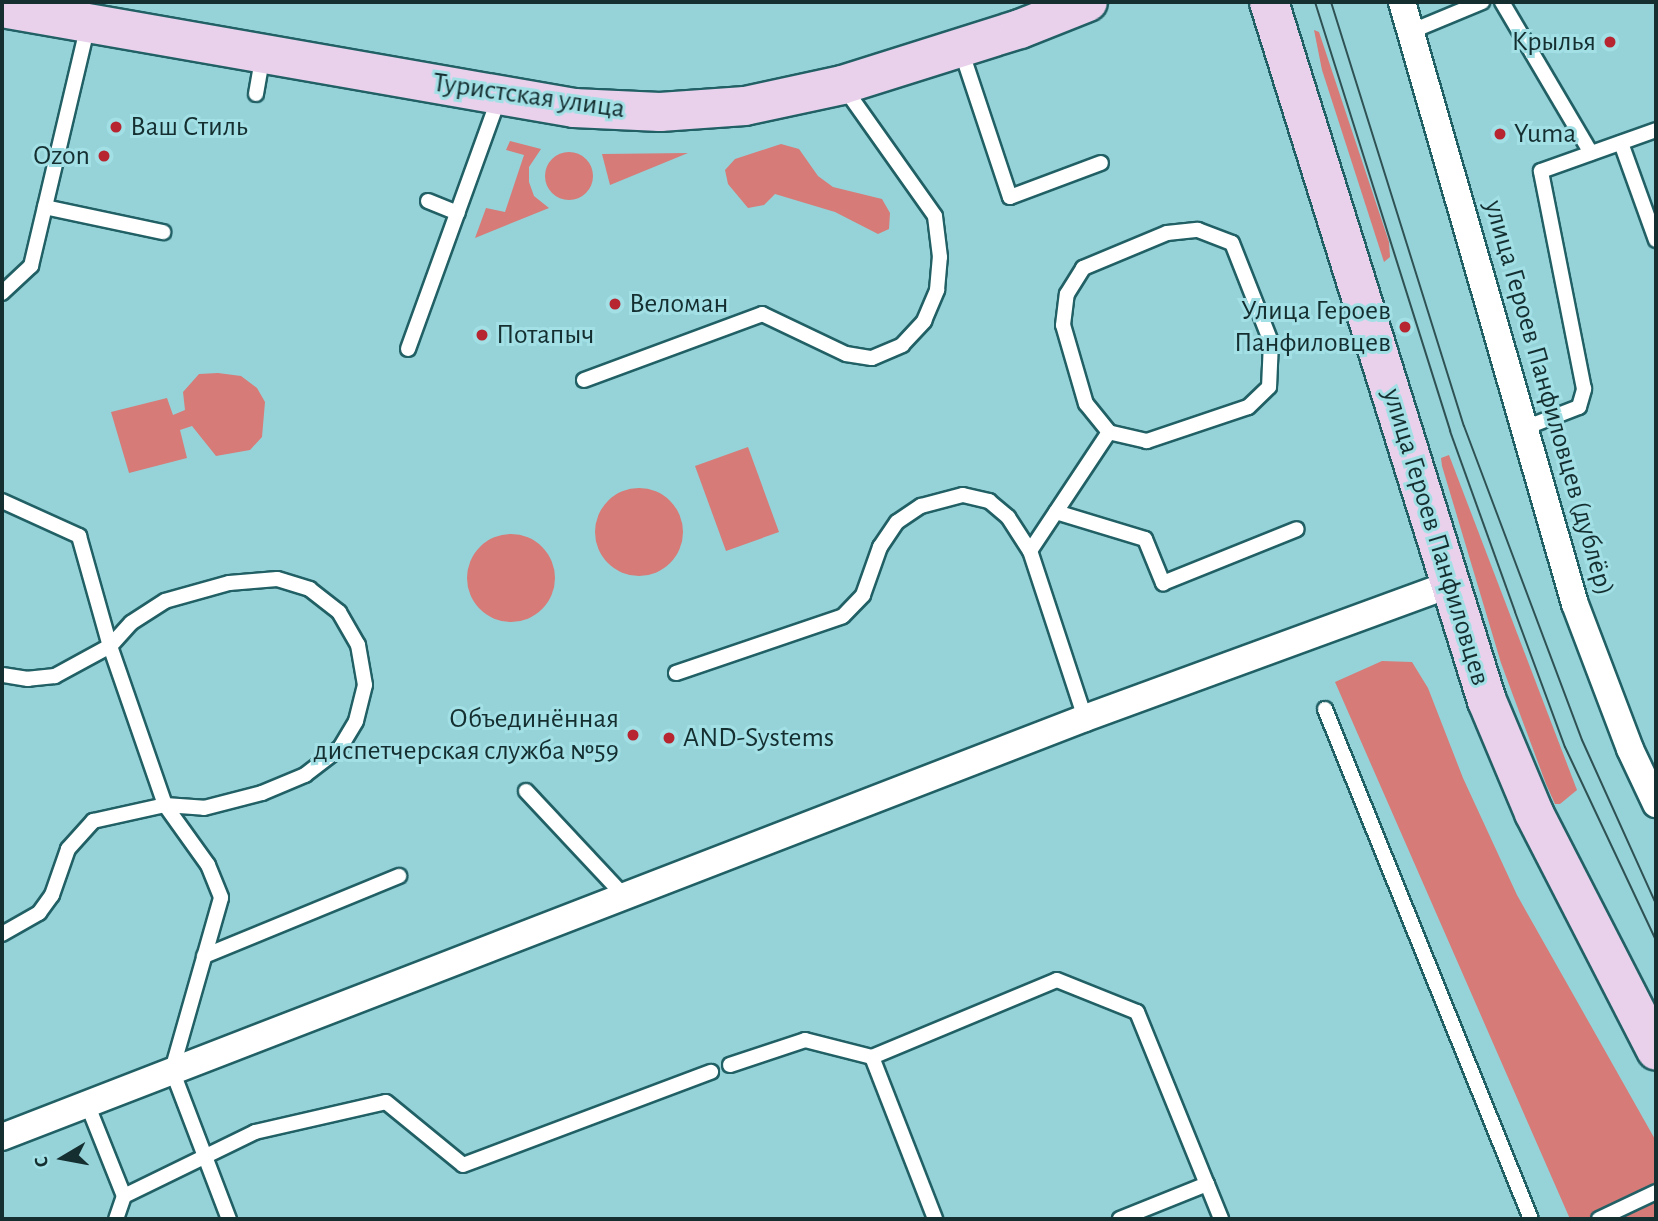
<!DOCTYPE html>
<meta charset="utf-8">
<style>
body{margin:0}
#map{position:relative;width:1658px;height:1221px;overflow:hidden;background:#95d3d9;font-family:"Alegreya Sans",sans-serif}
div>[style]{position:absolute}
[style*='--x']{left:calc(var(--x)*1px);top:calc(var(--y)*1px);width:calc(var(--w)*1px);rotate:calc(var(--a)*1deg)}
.green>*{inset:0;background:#d67b77}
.round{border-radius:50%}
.roads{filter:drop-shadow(2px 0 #216065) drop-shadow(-2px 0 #216065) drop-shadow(0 2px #216065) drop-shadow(0 -2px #216065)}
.lane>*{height:14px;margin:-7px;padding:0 7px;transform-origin:7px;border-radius:7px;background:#fff}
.street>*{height:26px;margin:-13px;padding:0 13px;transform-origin:13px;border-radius:13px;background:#fff}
.secondary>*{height:38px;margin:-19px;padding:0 19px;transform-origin:19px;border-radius:19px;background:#e9d1ec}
.tram>*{height:2px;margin:-1px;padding:0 1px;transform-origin:1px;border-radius:1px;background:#2f5153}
.dots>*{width:19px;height:19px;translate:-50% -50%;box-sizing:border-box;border:4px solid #a2e0e6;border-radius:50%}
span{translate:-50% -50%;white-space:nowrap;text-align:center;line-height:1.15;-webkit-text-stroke:6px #a2e0e6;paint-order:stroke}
.poi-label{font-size:28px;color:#152f31}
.right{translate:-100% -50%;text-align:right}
.left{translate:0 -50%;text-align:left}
.street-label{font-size:28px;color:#152f31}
.frame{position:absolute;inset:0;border:4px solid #152f31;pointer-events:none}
.north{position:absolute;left:28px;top:1123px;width:70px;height:70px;-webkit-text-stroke:5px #a2e0e6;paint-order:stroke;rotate:260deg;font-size:19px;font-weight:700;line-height:28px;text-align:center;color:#152f31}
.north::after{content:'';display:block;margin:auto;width:24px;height:32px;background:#152f31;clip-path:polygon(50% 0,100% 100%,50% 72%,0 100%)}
</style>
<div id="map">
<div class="green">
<i style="clip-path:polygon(1314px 30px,1319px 32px,1389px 242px,1390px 257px,1384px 262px,1322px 70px)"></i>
<i style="clip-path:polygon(510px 141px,541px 149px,529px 167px,529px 182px,534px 196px,549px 208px,475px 238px,486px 208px,505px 212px,524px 155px,506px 150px)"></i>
<i style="clip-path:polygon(781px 144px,799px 149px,818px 176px,833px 187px,882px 199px,890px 213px,889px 229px,878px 234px,835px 212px,775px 194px,764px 205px,748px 208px,728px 184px,725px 170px,735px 159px)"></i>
<i class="round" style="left:545px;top:152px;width:48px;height:48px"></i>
<i style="clip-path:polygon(688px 153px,610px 185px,602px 154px)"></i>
<i style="clip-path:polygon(218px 373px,241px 376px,257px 388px,265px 402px,262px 437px,250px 450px,216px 456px,192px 426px,180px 430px,187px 458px,129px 473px,111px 412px,167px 398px,173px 415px,185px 410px,183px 392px,199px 374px)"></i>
<i style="clip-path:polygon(748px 447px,779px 532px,726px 551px,695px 466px)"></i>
<i style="clip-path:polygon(1449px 455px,1577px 790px,1560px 804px,1555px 804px,1546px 784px,1501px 663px,1442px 466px,1441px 458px)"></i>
<i class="round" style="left:595px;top:488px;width:88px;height:88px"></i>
<i class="round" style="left:467px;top:534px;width:88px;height:88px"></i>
<i style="clip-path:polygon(1382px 661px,1412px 662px,1428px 688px,1463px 778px,1517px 895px,1656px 1141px,1656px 1219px,1570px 1219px,1335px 682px)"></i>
</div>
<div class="roads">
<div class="lane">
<i style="--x:1502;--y:2;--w:175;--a:59.5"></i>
<i style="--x:1412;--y:31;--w:76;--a:-22.5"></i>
<i style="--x:961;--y:50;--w:155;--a:71.6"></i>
<i style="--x:1010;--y:197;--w:97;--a:-20.5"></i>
<i style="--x:256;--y:94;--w:41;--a:-80.1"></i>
<i style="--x:1621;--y:143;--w:103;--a:70.2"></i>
<i style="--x:428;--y:201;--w:32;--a:22"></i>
<i style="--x:45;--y:207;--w:121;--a:12"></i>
<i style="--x:2;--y:293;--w:40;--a:-43"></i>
<i style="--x:31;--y:266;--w:249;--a:-76.7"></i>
<i style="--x:408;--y:349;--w:268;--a:-70.1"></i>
<i style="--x:584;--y:380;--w:190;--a:-20.3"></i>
<i style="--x:762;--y:314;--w:93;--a:25.5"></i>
<i style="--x:846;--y:354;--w:26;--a:9"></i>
<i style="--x:872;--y:358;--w:33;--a:-23"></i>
<i style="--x:902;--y:345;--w:33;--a:-47"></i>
<i style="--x:924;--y:321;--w:34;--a:-67"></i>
<i style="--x:937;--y:290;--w:33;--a:-85"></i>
<i style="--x:940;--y:257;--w:41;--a:-97"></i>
<i style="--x:935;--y:216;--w:159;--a:-125.3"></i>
<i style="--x:1522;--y:429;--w:61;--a:-21.1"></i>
<i style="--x:1579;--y:407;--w:19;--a:-74"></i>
<i style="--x:1584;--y:389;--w:222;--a:-101.2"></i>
<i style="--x:1541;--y:171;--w:122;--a:-19.6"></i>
<i style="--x:2;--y:501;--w:85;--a:24.4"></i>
<i style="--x:79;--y:536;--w:114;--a:74.3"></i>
<i style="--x:110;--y:646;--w:63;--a:151.4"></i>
<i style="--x:55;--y:676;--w:27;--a:174"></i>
<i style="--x:28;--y:679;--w:26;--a:-171"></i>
<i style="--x:1056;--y:512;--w:93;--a:16.9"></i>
<i style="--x:1145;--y:539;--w:48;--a:67.8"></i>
<i style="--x:1163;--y:583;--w:144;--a:-21.9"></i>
<i style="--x:676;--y:673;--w:176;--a:-18.8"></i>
<i style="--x:843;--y:616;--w:29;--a:-46"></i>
<i style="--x:863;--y:595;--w:51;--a:-70.5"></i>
<i style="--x:880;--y:547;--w:30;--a:-56"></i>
<i style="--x:897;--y:522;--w:29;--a:-34"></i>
<i style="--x:921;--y:506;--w:43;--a:-14.7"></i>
<i style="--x:963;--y:495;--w:27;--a:13"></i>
<i style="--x:989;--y:501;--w:25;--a:40"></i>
<i style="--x:1008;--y:517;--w:40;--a:57.1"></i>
<i style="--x:1325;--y:709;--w:550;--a:68.01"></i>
<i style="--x:1085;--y:718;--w:176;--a:-108.2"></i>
<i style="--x:1030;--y:551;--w:143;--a:-56.4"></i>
<i style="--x:1109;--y:432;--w:36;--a:-129"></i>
<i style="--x:1086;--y:404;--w:82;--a:-106.2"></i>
<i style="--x:1063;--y:325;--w:31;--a:-83"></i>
<i style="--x:1067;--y:294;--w:31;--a:-58"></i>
<i style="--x:1083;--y:268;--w:91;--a:-22.6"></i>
<i style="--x:1167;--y:233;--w:31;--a:-6"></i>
<i style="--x:1198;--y:230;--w:36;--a:21"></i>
<i style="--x:1232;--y:243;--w:106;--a:68.5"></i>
<i style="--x:1271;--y:342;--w:45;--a:92.5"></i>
<i style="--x:1269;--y:387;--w:29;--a:136"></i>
<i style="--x:1248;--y:407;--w:107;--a:161.4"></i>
<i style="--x:1147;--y:441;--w:39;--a:-167"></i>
<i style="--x:526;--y:791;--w:146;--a:46.9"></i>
<i style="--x:2;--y:934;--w:43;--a:-29.6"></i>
<i style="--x:39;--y:913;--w:22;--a:-54"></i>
<i style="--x:52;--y:895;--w:49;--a:-70.8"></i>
<i style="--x:68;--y:849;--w:38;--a:-48"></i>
<i style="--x:93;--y:821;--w:74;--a:-12.5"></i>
<i style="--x:165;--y:805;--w:39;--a:4"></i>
<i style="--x:204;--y:808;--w:60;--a:-14.5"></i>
<i style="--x:262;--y:793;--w:47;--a:-22.7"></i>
<i style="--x:305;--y:775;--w:44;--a:-37.6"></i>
<i style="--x:340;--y:748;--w:31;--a:-59"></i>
<i style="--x:356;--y:721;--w:37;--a:-76"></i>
<i style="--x:365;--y:685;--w:41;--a:-99.9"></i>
<i style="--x:358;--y:645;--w:38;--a:-120"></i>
<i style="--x:339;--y:612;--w:37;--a:-142"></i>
<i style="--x:310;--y:589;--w:34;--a:-163"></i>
<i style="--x:277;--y:579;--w:48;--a:175.2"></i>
<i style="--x:229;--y:583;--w:66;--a:164.3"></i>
<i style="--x:165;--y:601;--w:40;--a:147.1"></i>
<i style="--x:131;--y:623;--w:31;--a:132"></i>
<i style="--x:110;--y:646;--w:168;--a:70.9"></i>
<i style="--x:165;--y:805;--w:74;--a:54.4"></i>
<i style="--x:208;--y:865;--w:35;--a:68"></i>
<i style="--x:221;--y:898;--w:179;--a:105.9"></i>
<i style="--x:172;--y:1070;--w:160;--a:69.1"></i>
<i style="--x:204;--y:956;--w:211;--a:-22.3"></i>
<i style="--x:872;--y:1057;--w:174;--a:68.7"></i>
<i style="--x:730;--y:1065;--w:79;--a:-18.4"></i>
<i style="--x:805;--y:1040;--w:69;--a:14.2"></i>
<i style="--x:872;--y:1057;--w:200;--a:-22.6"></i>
<i style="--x:1057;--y:980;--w:86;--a:21.8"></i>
<i style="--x:1137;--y:1012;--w:186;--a:67.9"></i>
<i style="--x:1207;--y:1184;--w:94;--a:158.1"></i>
<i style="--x:88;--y:1106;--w:97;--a:68.2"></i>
<i style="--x:124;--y:1196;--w:24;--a:109"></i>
<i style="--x:1207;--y:1184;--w:38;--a:68"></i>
<i style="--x:124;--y:1196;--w:146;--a:-26"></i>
<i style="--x:255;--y:1132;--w:134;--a:-12.9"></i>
<i style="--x:386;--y:1102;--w:99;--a:39.3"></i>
<i style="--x:463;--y:1165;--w:265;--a:-20.6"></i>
<i style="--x:1599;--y:1219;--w:63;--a:-25.3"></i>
</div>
<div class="street">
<i style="--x:1402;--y:2;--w:626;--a:73.97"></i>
<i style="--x:1575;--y:604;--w:155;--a:69.2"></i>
<i style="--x:1630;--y:749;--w:61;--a:64.7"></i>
<i style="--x:2;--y:1137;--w:1161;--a:-21.15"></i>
<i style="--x:1085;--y:718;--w:390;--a:-20.1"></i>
</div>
<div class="secondary">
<i style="--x:1269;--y:2;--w:732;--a:72.68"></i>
<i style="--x:1487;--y:701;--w:121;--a:67.2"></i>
<i style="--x:1534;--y:813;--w:267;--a:62.8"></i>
<i style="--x:2;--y:8;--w:581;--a:9.92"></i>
<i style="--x:574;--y:108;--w:86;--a:2.7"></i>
<i style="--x:660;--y:112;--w:85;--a:-4"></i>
<i style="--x:745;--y:106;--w:99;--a:-12.2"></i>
<i style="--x:842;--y:85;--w:187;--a:-17.5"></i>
<i style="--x:1020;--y:29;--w:73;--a:-21.7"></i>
</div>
</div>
<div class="tram">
<i style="--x:1315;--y:2;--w:450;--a:72.5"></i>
<i style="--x:1450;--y:431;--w:192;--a:70.2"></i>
<i style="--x:1515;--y:612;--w:144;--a:69.7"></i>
<i style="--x:1565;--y:747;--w:213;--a:64.8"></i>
<i style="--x:1331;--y:2;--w:444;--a:72.6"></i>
<i style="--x:1464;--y:426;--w:335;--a:69.4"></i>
<i style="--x:1582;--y:740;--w:180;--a:65.7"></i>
</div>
<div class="dots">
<i style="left:1610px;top:42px;background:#b62530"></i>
<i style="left:116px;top:127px;background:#b62530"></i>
<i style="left:1500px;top:134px;background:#b62530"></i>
<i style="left:104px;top:156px;background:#b62530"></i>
<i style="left:615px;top:304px;background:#b62530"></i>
<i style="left:1405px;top:327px;background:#b62530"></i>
<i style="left:482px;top:335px;background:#b62530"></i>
<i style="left:633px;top:735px;background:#b62530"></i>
<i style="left:669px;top:738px;background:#b62530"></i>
</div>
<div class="poi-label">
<span class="right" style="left:1596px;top:42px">Крылья</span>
<span class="left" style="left:130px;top:127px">Ваш Стиль</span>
<span class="left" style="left:1514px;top:134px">Yuma</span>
<span class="right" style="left:90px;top:156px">Ozon</span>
<span class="left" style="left:629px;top:304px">Веломан</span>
<span class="right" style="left:1391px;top:327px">Улица Героев<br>Панфиловцев</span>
<span class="left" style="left:496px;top:335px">Потапыч</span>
<span class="right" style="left:619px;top:735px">Объединённая<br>диспетчерская служба №59</span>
<span class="left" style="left:683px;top:738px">AND-Systems</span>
</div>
<div class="street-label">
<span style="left:529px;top:96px;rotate:8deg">Туристская улица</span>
<span style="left:1549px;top:398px;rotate:74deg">улица Героев Панфиловцев (дублёр)</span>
<span style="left:1436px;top:537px;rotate:73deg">улица Героев Панфиловцев</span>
</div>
<div class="frame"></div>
<div class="north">С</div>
</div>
